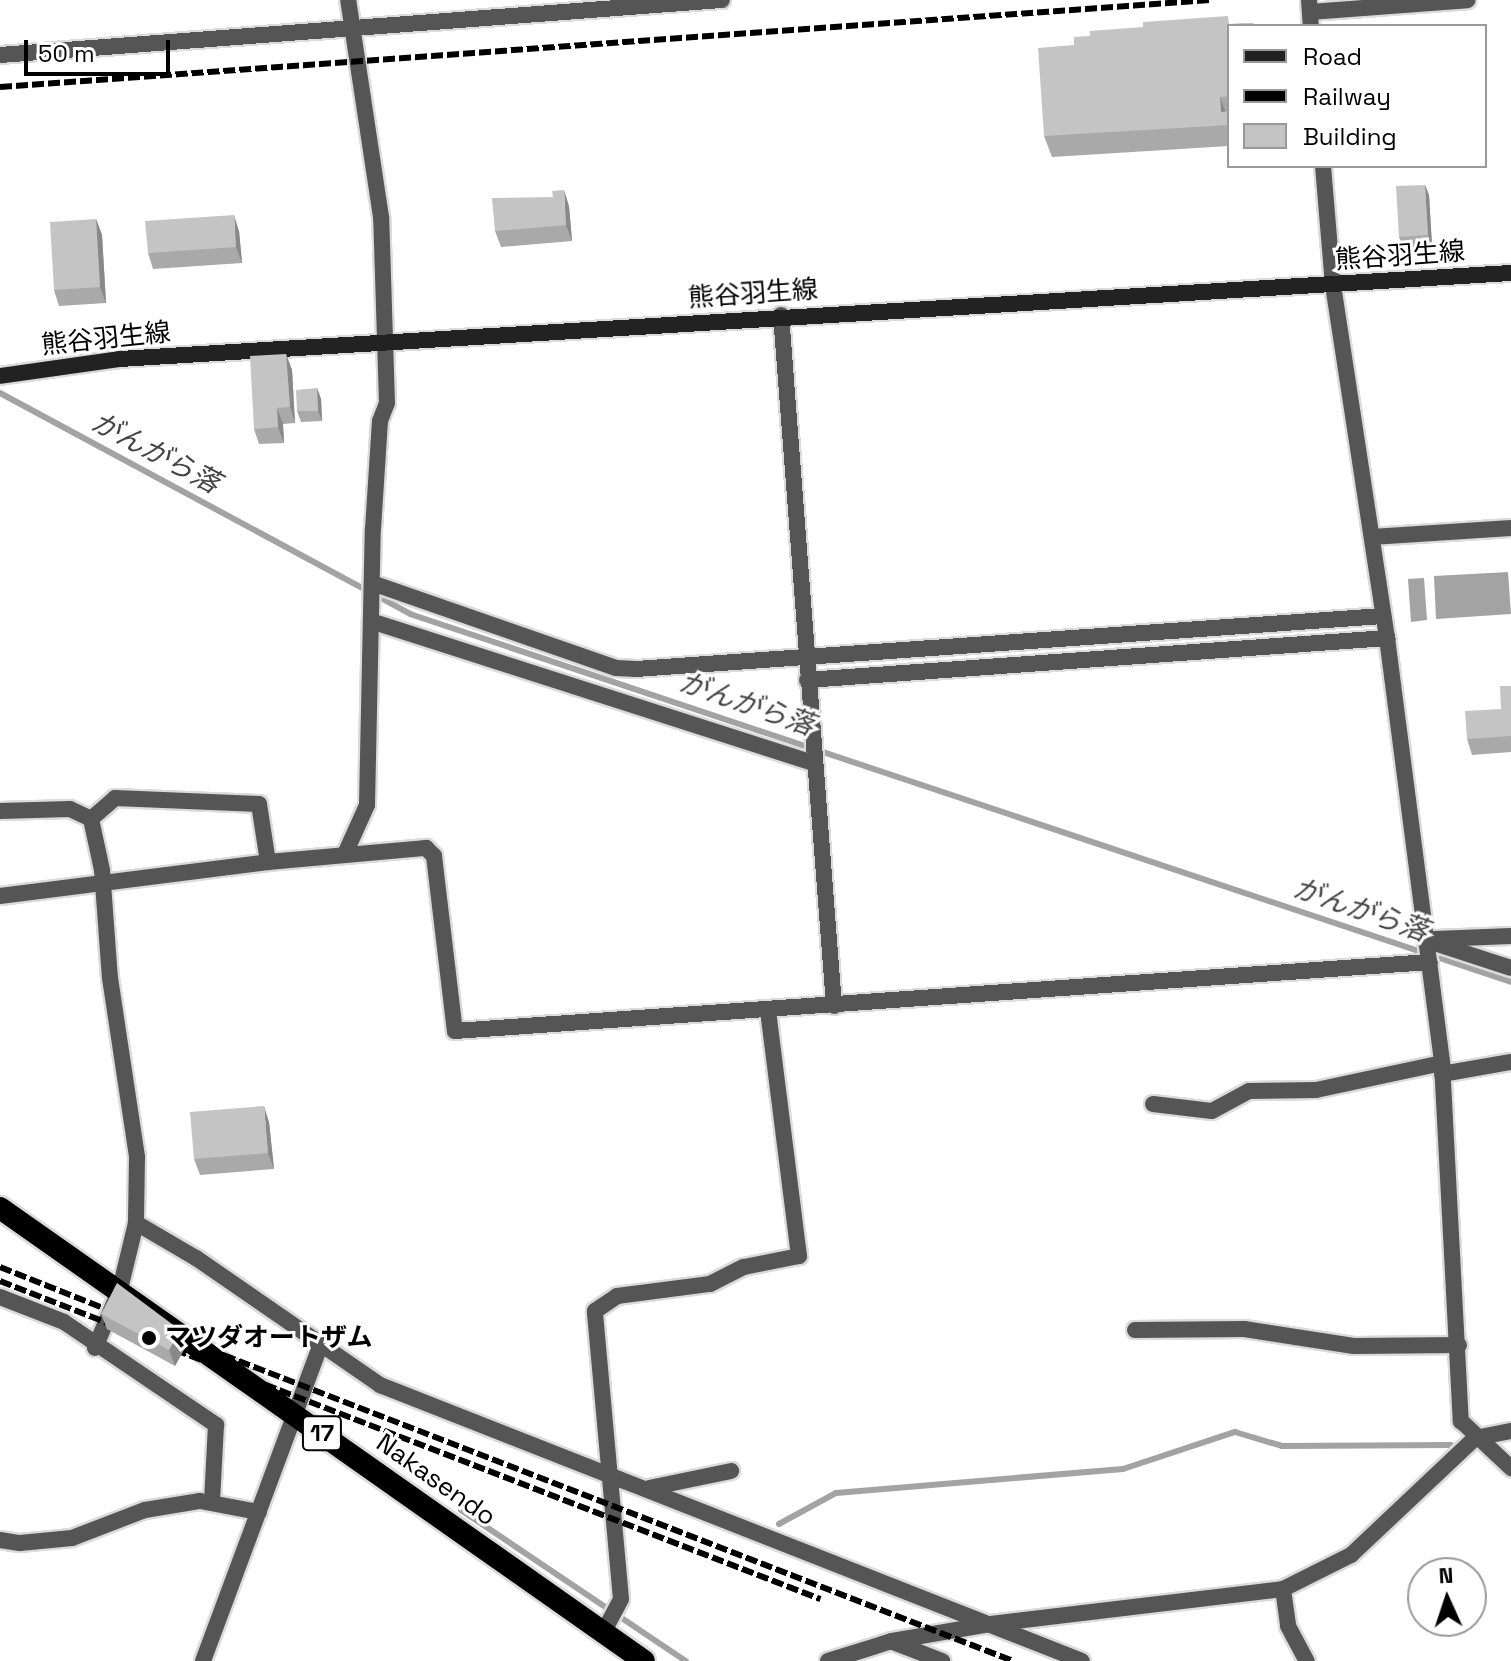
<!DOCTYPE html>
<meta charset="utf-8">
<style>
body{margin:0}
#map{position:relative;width:1511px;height:1661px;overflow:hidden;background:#fff;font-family:"Space Grotesk","Noto Sans JP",sans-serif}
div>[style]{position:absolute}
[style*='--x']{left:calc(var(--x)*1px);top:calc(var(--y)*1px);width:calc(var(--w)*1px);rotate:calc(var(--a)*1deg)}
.water>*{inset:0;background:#a3a3a3}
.stream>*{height:6px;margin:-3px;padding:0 3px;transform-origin:3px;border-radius:3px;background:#a3a3a3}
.roads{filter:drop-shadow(2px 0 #dbdbdb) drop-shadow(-2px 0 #dbdbdb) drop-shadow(0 2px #dbdbdb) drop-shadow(0 -2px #dbdbdb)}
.minor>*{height:16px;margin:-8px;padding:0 8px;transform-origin:8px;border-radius:8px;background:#555}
.secondary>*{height:16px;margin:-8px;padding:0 8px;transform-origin:8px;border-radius:8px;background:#222}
.trunk>*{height:22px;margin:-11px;padding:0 11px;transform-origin:11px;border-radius:11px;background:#000}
.rail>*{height:6px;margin-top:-3px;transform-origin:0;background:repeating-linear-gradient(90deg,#000 0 12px,transparent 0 16px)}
.wall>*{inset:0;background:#a9a9a9}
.shaded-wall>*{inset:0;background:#898989}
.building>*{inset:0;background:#c4c4c4}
.dots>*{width:22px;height:22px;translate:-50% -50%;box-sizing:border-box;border:4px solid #fff;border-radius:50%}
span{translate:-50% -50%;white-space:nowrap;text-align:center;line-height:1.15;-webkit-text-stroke:6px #fff;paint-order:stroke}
.shield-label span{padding:2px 6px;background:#fff;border:2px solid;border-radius:6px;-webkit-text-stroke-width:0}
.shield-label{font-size:24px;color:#000;font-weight:700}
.street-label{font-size:26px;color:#000}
.poi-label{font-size:26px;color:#000;font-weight:700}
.left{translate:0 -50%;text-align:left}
.water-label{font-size:28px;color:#444;font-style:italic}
.legend{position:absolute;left:1227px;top:24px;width:260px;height:144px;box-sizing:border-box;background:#fff;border:2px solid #999;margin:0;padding:10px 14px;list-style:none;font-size:24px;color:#000}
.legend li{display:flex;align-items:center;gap:16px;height:40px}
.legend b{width:40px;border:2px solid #999}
.north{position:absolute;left:1407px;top:1557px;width:80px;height:80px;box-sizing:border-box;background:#fff;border:2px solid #999;border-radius:50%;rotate:357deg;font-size:22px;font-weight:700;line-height:32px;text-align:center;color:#000}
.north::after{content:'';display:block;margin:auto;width:28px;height:36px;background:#000;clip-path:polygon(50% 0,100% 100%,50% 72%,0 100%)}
.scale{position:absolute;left:24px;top:40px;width:146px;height:36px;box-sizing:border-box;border:4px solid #000;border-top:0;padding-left:10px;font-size:24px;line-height:28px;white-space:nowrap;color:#000;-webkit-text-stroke:6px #fff;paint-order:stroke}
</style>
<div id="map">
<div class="water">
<i style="clip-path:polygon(1508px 572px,1511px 614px,1436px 619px,1434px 576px)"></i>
<i style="clip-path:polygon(1424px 578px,1427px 620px,1411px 622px,1408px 579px)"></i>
</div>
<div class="stream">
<i style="--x:0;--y:393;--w:466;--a:28.3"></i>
<i style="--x:410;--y:614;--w:1161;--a:18.48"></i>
<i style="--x:461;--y:1510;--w:271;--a:33.9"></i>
<i style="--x:779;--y:1524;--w:65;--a:-28.5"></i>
<i style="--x:836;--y:1493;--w:288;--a:-4.8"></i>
<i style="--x:1123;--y:1469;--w:118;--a:-18.3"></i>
<i style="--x:1235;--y:1432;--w:49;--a:16.6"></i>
<i style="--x:1282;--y:1446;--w:169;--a:-0.3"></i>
</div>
<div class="roads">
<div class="minor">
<i style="--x:1309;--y:0;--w:26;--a:86"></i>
<i style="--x:1310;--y:12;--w:158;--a:-4.3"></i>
<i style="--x:0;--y:55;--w:724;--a:-4.36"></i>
<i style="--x:1323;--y:166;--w:119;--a:85.2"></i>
<i style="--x:1333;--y:285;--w:357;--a:81.3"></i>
<i style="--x:1387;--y:638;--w:429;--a:82.6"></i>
<i style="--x:1442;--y:1063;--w:359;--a:87"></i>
<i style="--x:1461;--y:1421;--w:69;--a:43.2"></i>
<i style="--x:781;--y:315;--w:693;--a:85.61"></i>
<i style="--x:1372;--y:537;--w:139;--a:-3.7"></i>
<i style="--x:372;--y:583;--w:258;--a:19.2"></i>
<i style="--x:616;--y:668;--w:20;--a:3"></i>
<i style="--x:636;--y:669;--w:749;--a:-4.06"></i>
<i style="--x:371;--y:621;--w:465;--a:17.8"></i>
<i style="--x:807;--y:680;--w:582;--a:-4.14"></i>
<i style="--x:0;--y:811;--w:70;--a:-1.6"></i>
<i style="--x:70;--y:809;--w:23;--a:25"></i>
<i style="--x:91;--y:819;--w:52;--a:77.8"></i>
<i style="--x:102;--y:870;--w:108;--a:85.8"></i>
<i style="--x:110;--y:978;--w:181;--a:81.4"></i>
<i style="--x:137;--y:1157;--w:66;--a:90.9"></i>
<i style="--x:136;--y:1223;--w:68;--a:103.6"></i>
<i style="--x:120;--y:1289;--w:64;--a:113"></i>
<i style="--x:91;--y:819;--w:32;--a:-41"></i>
<i style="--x:115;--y:798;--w:144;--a:2.4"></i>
<i style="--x:259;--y:804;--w:59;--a:81.2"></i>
<i style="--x:345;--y:854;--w:54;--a:-65.8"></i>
<i style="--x:367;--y:805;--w:276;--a:-88.8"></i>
<i style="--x:373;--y:529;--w:108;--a:-86.3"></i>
<i style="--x:380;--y:421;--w:19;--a:-69"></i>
<i style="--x:387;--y:403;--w:186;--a:-91.8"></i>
<i style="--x:381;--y:217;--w:219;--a:-98.6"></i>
<i style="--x:0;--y:896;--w:270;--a:-7.2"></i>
<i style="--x:268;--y:862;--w:159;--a:-5.1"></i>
<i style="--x:426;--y:848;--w:11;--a:45"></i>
<i style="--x:434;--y:856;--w:176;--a:83.2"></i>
<i style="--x:455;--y:1031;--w:977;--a:-4.05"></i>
<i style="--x:1435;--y:939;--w:76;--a:-2.3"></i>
<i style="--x:1425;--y:940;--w:90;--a:18"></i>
<i style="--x:1442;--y:1074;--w:70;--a:-9.9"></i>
<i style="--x:1153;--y:1104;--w:59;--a:6.8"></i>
<i style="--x:1212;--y:1111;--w:42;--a:-28.4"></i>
<i style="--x:1249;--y:1091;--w:67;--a:-0.9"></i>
<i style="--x:1316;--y:1090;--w:129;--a:-12.1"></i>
<i style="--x:136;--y:1223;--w:69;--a:30.3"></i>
<i style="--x:196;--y:1258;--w:224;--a:34.6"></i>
<i style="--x:380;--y:1385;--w:754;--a:21.46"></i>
<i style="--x:0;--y:1297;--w:69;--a:21.3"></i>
<i style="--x:64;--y:1322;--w:184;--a:34.1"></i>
<i style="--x:216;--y:1425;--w:76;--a:93"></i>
<i style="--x:1135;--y:1330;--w:109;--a:-0.5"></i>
<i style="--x:1244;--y:1329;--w:111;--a:8.8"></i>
<i style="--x:1354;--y:1346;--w:105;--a:-0.5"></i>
<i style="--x:649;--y:1488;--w:84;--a:-11.7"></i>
<i style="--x:0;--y:1540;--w:20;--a:9"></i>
<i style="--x:20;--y:1543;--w:52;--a:-5.5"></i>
<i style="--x:72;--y:1538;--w:78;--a:-21"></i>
<i style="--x:145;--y:1510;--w:56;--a:-9.3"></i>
<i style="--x:200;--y:1501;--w:60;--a:10.6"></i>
<i style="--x:1283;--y:1589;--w:37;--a:82"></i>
<i style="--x:1288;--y:1626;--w:40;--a:62"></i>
<i style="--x:603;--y:1633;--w:38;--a:-62"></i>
<i style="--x:621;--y:1599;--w:289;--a:-95.2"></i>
<i style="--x:595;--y:1311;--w:27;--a:-34"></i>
<i style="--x:617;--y:1296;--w:94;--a:-7.4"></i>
<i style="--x:710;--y:1284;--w:38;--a:-27"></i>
<i style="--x:744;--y:1267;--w:56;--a:-11.3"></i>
<i style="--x:799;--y:1256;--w:247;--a:-97.2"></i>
<i style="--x:893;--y:1642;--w:53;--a:21.2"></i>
<i style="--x:203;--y:1661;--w:336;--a:-69.6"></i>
<i style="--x:828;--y:1661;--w:67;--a:-17.4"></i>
<i style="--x:892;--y:1641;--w:99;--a:-9.8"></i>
<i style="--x:990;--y:1624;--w:295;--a:-6.8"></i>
<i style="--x:1283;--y:1589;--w:76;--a:-26.6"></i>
<i style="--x:1351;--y:1555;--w:170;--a:-43.3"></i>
<i style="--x:1475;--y:1438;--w:37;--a:-11"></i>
</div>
<div class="secondary">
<i style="--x:0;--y:376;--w:121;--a:-8.1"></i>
<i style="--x:120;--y:359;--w:1394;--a:-3.54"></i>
</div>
<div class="trunk">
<i style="--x:0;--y:1208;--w:787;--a:35.12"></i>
</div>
</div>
<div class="rail">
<i style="--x:0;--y:87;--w:1213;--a:-4.11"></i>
<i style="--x:0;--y:1267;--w:132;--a:21.7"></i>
<i style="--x:0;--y:1281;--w:132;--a:21.3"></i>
<i style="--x:164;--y:1332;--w:911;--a:21.18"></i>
<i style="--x:160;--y:1344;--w:708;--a:21.12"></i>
</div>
<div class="wall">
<i style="clip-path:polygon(1253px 23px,1255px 26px,1229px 26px,1229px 146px,1052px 157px,1044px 136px,1074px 45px,1231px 24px)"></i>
<i style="clip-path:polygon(1425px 185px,1429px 195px,1432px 246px,1403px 248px,1399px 237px)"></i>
<i style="clip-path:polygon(569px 206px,572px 241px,501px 247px,495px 231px)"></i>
<i style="clip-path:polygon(96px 219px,102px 235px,106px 303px,59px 306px,54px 290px)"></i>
<i style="clip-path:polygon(239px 231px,242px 263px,153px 269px,148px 253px)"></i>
<i style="clip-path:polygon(286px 354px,292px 370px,295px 423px,283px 424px,284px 443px,259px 444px,254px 429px)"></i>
<i style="clip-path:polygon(317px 388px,321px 399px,322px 421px,301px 422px,297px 411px)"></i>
<i style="clip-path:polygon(1511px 686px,1511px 752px,1472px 755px,1467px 739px,1501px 709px)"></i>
<i style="clip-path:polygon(269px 1122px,274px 1169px,200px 1175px,194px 1159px)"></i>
<i style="clip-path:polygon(101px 1314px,180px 1330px,186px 1346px,175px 1366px,107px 1329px)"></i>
</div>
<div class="shaded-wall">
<i style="clip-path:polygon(1220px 97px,1228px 118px,1221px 112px)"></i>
<i style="clip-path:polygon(1425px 185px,1429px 195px,1432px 246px,1428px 235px)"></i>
<i style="clip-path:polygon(564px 190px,569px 206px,572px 241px,566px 225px)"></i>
<i style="clip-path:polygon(234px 215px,239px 231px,242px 263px,236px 247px)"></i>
<i style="clip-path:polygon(96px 219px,102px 235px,106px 303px,100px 287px)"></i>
<i style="clip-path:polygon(286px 354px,292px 370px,295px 423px,290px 407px)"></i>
<i style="clip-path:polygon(317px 388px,321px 399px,322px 421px,318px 411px)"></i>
<i style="clip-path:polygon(277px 408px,283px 424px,284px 443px,278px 427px)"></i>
<i style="clip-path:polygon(264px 1106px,269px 1122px,274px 1169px,268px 1153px)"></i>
<i style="clip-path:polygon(180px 1330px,186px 1346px,175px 1366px,169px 1350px)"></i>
</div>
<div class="building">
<i style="clip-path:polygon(1228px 16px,1229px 24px,1253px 23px,1254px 26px,1229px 26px,1229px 96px,1220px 97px,1221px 112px,1229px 111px,1229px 125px,1044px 136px,1038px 48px,1074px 45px,1074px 37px,1090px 36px,1090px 31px,1143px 27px,1143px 22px)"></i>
<i style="clip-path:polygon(1425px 185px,1428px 235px,1399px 237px,1396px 186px)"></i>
<i style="clip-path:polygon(564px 190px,566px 225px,495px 231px,492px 198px,553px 197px,552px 191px)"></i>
<i style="clip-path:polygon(234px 215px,236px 247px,148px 253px,145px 221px)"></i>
<i style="clip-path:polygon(96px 219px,100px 287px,54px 290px,50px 222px)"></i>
<i style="clip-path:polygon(286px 354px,290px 407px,277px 408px,278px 427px,254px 429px,250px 356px)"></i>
<i style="clip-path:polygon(317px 388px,318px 411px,297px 411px,296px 390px)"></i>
<i style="clip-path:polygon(1500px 686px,1511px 686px,1511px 736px,1467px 739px,1465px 711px,1501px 709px)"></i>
<i style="clip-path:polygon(264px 1106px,268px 1153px,194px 1159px,190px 1112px)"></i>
<i style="clip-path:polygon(117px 1283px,180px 1330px,169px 1350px,101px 1314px)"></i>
</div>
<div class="dots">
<i style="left:149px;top:1338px;background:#000"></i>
</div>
<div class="shield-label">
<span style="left:322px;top:1433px">17</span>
</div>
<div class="street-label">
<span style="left:1400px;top:256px;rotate:-4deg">熊谷羽生線</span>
<span style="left:753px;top:294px;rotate:-4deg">熊谷羽生線</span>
<span style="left:106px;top:339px;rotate:-6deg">熊谷羽生線</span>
<span style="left:436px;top:1480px;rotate:35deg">Nakasendo</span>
</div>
<div class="poi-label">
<span class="left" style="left:165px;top:1338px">マツダオートザム</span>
</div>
<div class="water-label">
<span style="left:156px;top:452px;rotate:28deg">がんがら落</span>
<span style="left:747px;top:703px;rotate:19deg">がんがら落</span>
<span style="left:1361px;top:909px;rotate:19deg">がんがら落</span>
</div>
<ul class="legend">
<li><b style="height:10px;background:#222"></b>Road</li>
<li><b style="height:10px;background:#000"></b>Railway</li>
<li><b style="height:22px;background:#c4c4c4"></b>Building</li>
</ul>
<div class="north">N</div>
<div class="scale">50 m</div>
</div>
